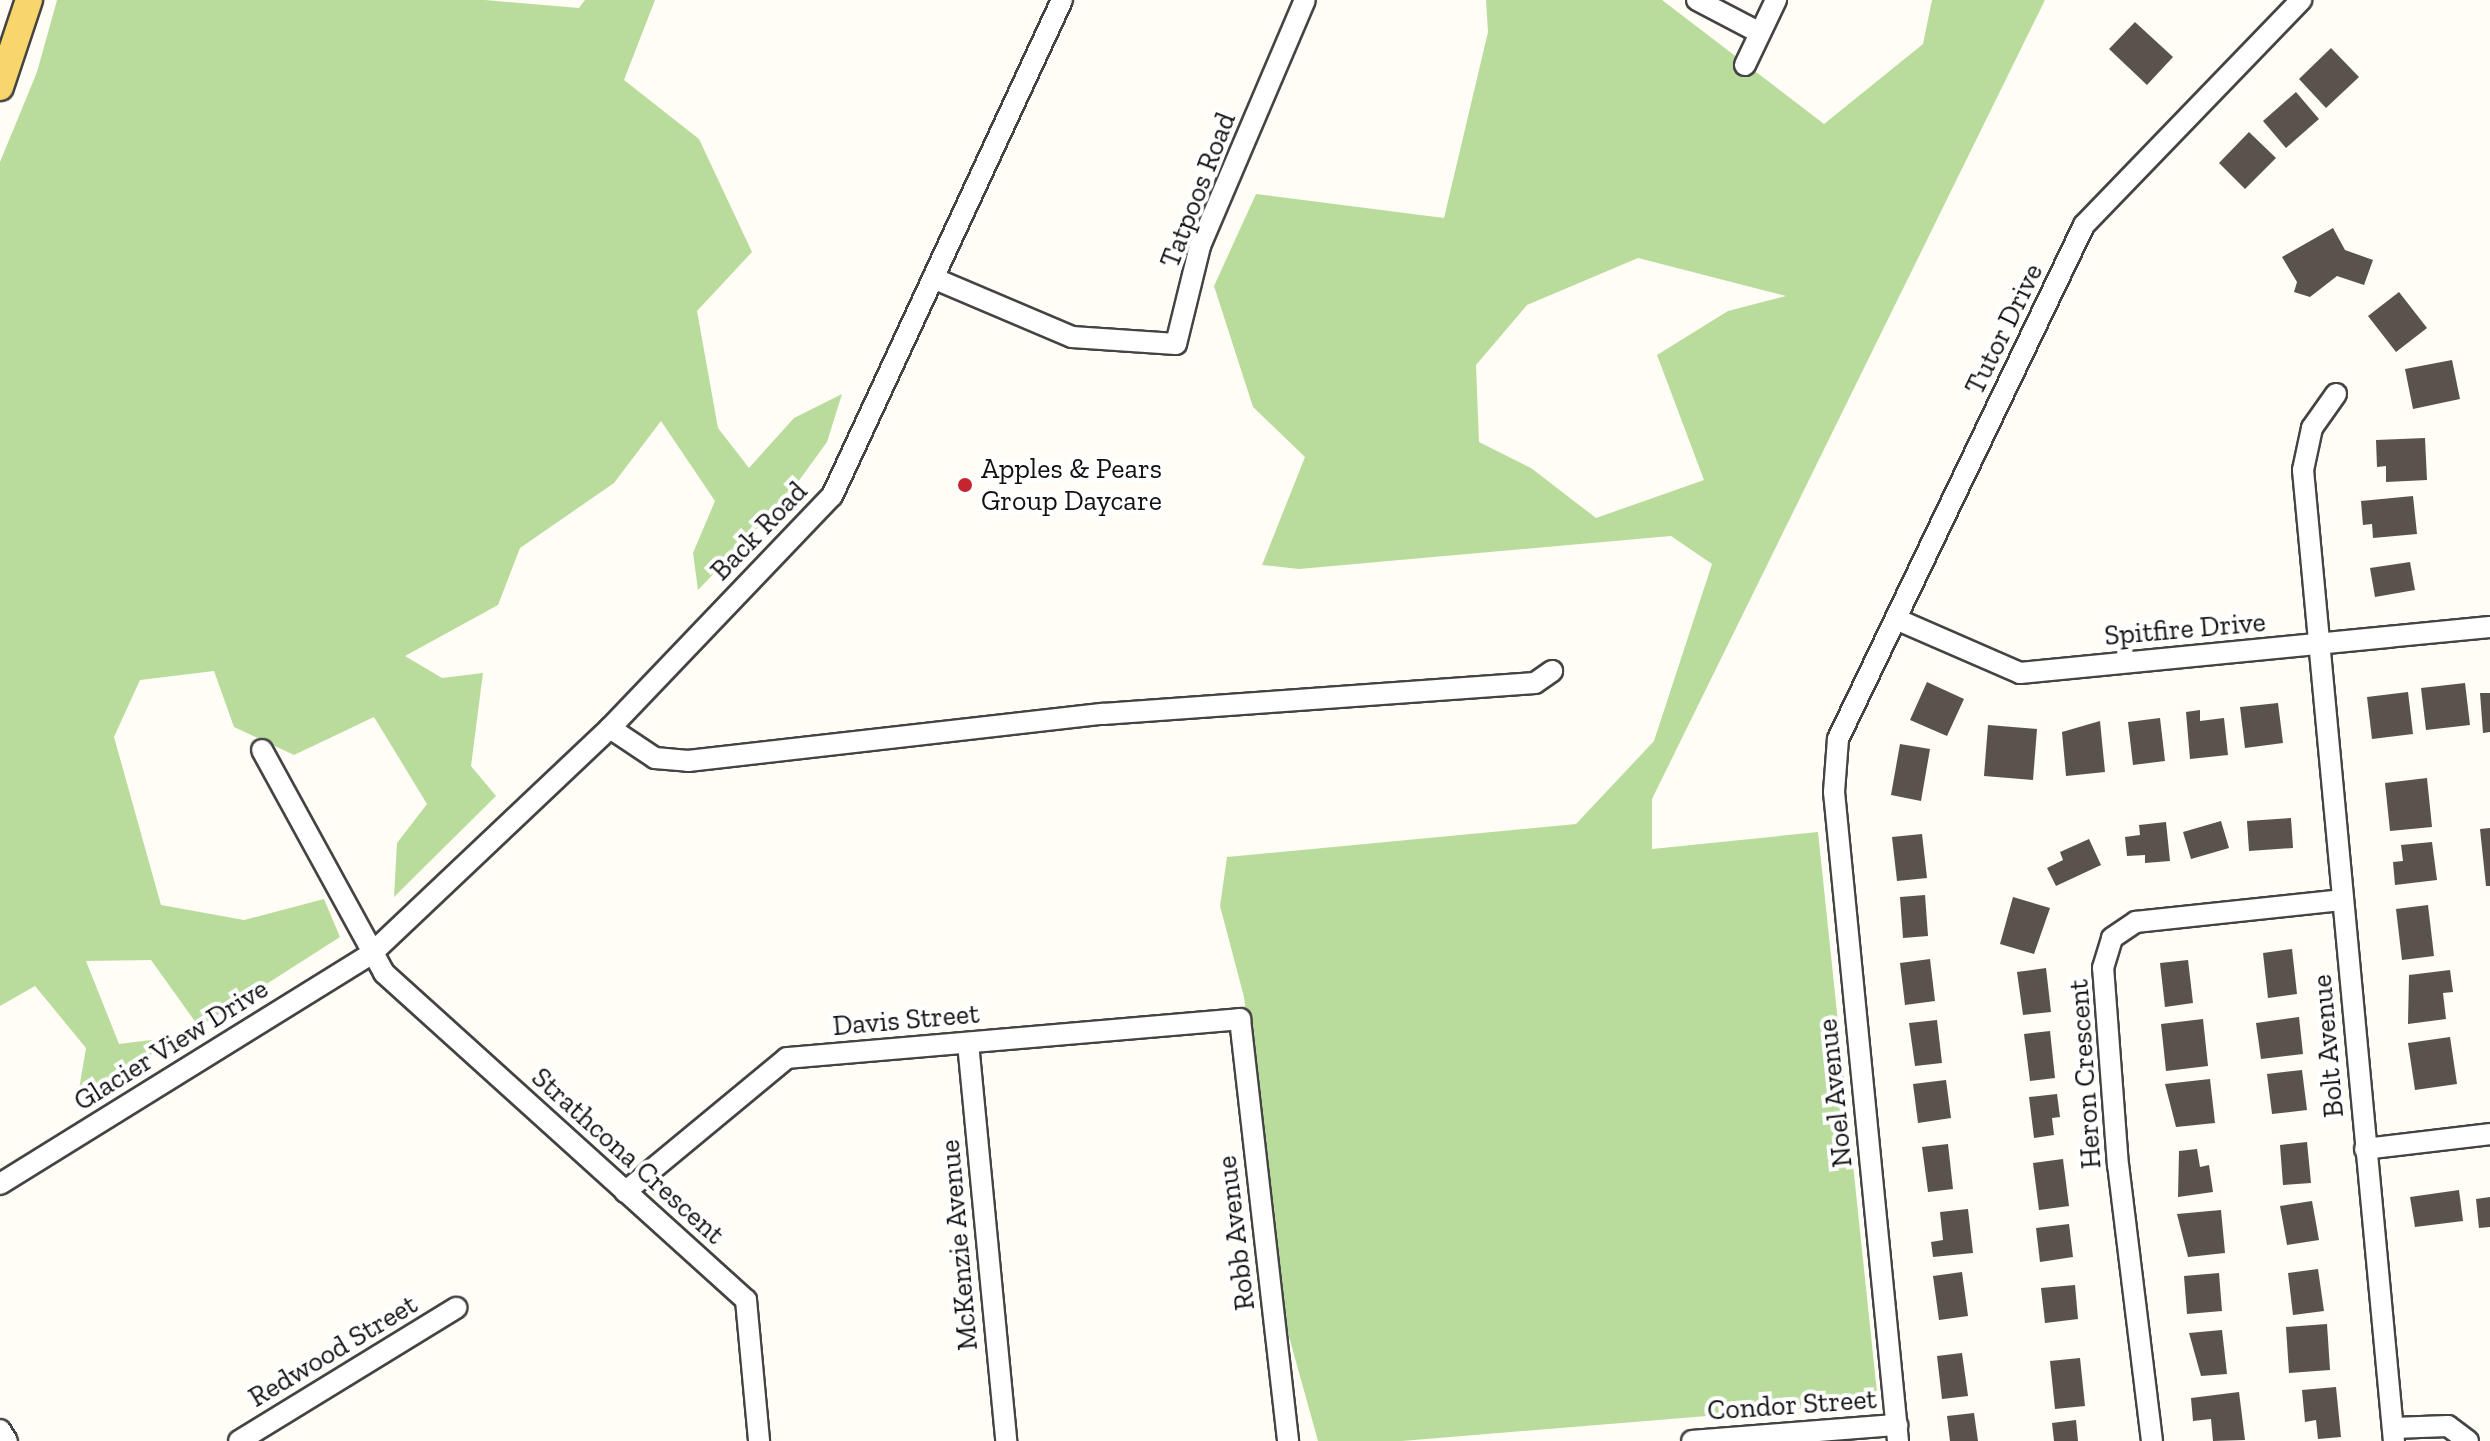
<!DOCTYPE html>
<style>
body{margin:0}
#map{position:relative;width:2490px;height:1441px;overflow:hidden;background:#fffdf5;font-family:"Zilla Slab",serif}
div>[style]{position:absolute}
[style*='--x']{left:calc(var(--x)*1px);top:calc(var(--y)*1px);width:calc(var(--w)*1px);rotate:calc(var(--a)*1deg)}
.forest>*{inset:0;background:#b9dc9c}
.building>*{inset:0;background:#5a524d}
.roads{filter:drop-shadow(2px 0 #444) drop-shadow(-2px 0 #444) drop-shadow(0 2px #444) drop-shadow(0 -2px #444)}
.minor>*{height:20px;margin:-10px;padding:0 10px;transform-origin:10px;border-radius:10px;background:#fff}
.major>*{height:26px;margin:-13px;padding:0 13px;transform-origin:13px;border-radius:13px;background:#f9d66b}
.dots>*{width:22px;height:22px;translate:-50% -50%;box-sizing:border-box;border:4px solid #fff;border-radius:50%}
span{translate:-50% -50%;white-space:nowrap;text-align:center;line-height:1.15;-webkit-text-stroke:8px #fff;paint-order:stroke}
.street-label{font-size:28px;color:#111}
.poi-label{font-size:28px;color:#111}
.left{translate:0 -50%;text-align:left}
</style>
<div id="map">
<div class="forest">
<i style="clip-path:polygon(57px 0,485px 0,579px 8px,585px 0,655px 0,624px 80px,699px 139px,752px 252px,697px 311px,718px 428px,749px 468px,794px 418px,842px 394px,827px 442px,787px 497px,698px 590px,693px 553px,715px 501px,661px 421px,614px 483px,520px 548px,498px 605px,405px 656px,442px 678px,483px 673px,471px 766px,496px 796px,394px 897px,397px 843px,427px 804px,374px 717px,294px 755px,234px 727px,214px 671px,140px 680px,114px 737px,161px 905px,244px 920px,324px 899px,340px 937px,199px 1027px,151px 960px,86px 961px,119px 1044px,167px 1038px,126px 1081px,77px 1101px,86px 1048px,35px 986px,0 1006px,0 162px,37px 72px)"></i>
<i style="clip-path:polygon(evenodd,1486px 0,1662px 0,1824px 124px,1923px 44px,1932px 0,2045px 0,1652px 799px,1652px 849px,1818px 832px,1878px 1402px,1402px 1441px,1318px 1441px,1288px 1333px,1244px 997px,1220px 906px,1227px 857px,1576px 824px,1654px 741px,1712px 564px,1671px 536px,1299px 569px,1262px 565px,1305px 457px,1253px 407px,1214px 286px,1256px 194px,1444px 218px,1488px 32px,1486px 0,1638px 258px,1786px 296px,1728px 311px,1657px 355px,1704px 480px,1596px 518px,1531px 468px,1479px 442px,1476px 365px,1527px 305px,1638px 258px)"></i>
</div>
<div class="building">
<i style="clip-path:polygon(2135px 22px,2173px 57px,2147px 85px,2109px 49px)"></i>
<i style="clip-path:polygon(2331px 48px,2359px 77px,2326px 108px,2299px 79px)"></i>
<i style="clip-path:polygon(2296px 92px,2319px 119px,2286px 148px,2263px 121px)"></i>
<i style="clip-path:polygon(2249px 132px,2276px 158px,2245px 189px,2219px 163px)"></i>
<i style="clip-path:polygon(2333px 228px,2345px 250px,2373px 260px,2364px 285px,2337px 276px,2310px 297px,2294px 292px,2297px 282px,2282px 257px)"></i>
<i style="clip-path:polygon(2399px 292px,2427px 328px,2396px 352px,2368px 316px)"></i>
<i style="clip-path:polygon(2452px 360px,2460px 399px,2413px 409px,2405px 369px)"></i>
<i style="clip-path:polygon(2425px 438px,2427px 480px,2386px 482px,2386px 466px,2377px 467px,2376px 440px)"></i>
<i style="clip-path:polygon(2413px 496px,2417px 534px,2373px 538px,2372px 524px,2363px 525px,2361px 501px)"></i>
<i style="clip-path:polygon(2410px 562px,2415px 590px,2375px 597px,2370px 568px)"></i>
<i style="clip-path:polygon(1927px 682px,1964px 699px,1947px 736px,1910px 720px)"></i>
<i style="clip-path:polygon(2465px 683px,2470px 725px,2426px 730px,2421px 688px)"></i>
<i style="clip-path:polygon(2408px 692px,2413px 734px,2372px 739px,2367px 697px)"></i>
<i style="clip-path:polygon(2480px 693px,2490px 693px,2490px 732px,2483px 733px)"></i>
<i style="clip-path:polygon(2278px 703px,2283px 743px,2245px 748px,2240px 707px)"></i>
<i style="clip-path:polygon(2200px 710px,2200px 721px,2224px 718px,2228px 755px,2190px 759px,2186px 712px)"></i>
<i style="clip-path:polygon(2160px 718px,2165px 761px,2133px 765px,2128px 722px)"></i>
<i style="clip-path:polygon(2100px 721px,2105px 772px,2066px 776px,2062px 732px)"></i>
<i style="clip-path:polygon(1988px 725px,2037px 729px,2033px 780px,1984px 776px)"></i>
<i style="clip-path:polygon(1900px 744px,1930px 749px,1921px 801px,1891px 795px)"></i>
<i style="clip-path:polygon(2427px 778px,2432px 827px,2390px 831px,2385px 783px)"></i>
<i style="clip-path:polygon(2291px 818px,2293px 848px,2249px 851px,2247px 821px)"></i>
<i style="clip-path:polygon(2221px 821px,2229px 848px,2191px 859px,2183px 832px)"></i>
<i style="clip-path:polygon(2166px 822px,2170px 861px,2145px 863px,2145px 855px,2127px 856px,2125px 837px,2140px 835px,2139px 825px)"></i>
<i style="clip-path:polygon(2490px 828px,2490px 886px,2486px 886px,2480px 829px)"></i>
<i style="clip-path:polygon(1922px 834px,1927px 878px,1897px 881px,1892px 837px)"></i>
<i style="clip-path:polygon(2089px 839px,2101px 865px,2056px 886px,2047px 868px,2063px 860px,2060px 852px)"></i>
<i style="clip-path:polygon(2432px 842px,2437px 880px,2395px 885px,2393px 862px,2403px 861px,2401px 845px)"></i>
<i style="clip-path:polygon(1925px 895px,1928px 936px,1903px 938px,1900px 897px)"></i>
<i style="clip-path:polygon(2013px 897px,2050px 908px,2034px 954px,2000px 944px)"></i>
<i style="clip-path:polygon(2428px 905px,2434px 956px,2402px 960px,2396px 909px)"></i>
<i style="clip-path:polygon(2292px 949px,2297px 994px,2268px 998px,2263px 953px)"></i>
<i style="clip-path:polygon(1930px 959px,1935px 1001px,1905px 1005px,1900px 963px)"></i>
<i style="clip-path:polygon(2188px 960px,2193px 1003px,2165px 1007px,2160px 963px)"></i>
<i style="clip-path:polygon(2046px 968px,2051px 1012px,2023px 1015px,2017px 972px)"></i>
<i style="clip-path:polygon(2450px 970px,2453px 992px,2443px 993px,2446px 1019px,2408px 1024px,2409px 975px)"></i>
<i style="clip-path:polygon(2299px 1017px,2303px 1054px,2261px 1059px,2256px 1023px)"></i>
<i style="clip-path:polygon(2203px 1019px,2208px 1066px,2166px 1071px,2161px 1024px)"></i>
<i style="clip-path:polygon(1937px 1020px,1942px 1063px,1915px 1066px,1909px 1023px)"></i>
<i style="clip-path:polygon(2050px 1031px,2055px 1078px,2030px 1081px,2024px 1034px)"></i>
<i style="clip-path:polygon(2450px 1037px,2457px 1084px,2415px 1090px,2408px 1043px)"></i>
<i style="clip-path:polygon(2302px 1070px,2307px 1110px,2272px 1114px,2267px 1074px)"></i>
<i style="clip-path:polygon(2210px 1079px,2215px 1123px,2176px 1127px,2165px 1084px)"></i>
<i style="clip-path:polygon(1946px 1080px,1951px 1118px,1918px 1123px,1913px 1084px)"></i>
<i style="clip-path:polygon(2057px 1094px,2060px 1117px,2052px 1118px,2054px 1135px,2034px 1138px,2029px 1097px)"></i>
<i style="clip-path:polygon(2307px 1142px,2311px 1183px,2283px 1185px,2280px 1145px)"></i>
<i style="clip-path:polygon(1948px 1144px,1953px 1189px,1928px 1192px,1922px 1147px)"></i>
<i style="clip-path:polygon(2197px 1149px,2200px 1167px,2209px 1165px,2213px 1192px,2178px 1197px,2179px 1151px)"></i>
<i style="clip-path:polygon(2063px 1159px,2069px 1206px,2039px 1210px,2033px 1163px)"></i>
<i style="clip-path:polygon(2459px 1190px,2463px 1221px,2415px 1227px,2410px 1197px)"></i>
<i style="clip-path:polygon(2490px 1197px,2490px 1227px,2479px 1228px,2476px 1199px)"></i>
<i style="clip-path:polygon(2312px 1201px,2319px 1240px,2287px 1245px,2280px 1206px)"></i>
<i style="clip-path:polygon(1968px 1209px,1973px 1253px,1933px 1257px,1931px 1242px,1943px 1240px,1940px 1212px)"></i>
<i style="clip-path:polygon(2221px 1210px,2225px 1253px,2188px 1257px,2177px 1214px)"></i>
<i style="clip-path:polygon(2069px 1224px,2073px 1257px,2040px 1262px,2036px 1228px)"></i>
<i style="clip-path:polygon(2318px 1269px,2324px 1311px,2293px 1315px,2288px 1273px)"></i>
<i style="clip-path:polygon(1962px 1272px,1968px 1316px,1939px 1320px,1933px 1276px)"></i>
<i style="clip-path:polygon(2219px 1273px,2222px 1311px,2187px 1314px,2184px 1276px)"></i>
<i style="clip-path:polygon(2075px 1285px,2078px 1319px,2045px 1323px,2041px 1288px)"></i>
<i style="clip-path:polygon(2327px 1324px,2330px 1370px,2289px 1373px,2286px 1327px)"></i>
<i style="clip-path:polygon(2222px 1330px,2227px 1374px,2201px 1376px,2189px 1333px)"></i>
<i style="clip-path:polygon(1962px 1353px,1968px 1396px,1942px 1399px,1937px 1356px)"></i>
<i style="clip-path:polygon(2080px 1358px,2085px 1406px,2055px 1409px,2050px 1361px)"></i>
<i style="clip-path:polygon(2336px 1387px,2341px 1437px,2318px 1439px,2316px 1420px,2305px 1422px,2302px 1390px)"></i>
<i style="clip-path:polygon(2239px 1392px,2245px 1440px,2213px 1441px,2211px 1419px,2193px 1421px,2191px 1398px)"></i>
<i style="clip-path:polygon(1974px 1413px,1978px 1441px,1950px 1441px,1947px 1416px)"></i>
<i style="clip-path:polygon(2076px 1420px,2078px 1441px,2054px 1441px,2052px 1423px)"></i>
</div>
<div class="roads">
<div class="minor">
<i style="--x:1697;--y:0;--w:71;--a:27.6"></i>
<i style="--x:1745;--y:65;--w:72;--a:-64.5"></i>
<i style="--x:933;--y:278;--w:151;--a:23"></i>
<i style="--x:1072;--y:337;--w:104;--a:3.9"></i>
<i style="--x:1176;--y:344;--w:101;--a:-76.2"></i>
<i style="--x:1200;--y:246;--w:267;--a:-66.9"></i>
<i style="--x:2336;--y:394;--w:42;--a:125.2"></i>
<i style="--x:2312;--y:428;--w:43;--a:102.1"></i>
<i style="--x:2303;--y:470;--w:975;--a:84.65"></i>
<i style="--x:1896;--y:619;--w:135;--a:23.5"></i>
<i style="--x:2020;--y:673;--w:472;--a:-5.6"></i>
<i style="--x:610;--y:728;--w:54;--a:33.7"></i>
<i style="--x:655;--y:758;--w:33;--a:5"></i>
<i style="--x:688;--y:761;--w:418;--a:-6.5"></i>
<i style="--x:1103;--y:714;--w:433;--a:-4.1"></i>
<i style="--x:1535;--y:683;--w:21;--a:-35"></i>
<i style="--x:262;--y:750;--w:254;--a:61.3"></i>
<i style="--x:384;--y:973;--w:488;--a:42.1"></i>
<i style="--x:746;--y:1300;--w:142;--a:84.7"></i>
<i style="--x:968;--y:1043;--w:400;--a:84.5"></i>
<i style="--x:2365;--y:1149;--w:126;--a:-6.8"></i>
<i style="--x:0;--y:1184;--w:437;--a:-31.8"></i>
<i style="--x:371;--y:954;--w:329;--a:-43.4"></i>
<i style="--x:610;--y:728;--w:321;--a:-46.3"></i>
<i style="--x:832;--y:496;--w:547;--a:-65.12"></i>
<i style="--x:625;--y:1192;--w:210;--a:-39.6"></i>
<i style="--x:787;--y:1058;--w:455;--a:-4.9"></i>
<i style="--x:1240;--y:1019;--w:425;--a:83.5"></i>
<i style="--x:2393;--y:1428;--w:55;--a:-2.1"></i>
<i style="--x:2448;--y:1426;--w:25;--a:37"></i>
<i style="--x:0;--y:1430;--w:13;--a:58"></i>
<i style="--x:239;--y:1441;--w:255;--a:-31.5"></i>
<i style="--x:1692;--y:1441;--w:206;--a:-4.5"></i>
<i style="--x:1898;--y:1441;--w:652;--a:-95.63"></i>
<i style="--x:1834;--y:792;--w:53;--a:-85.7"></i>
<i style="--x:1838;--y:739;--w:570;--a:-64.42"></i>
<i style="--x:2084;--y:225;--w:313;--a:-46"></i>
<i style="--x:2152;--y:1441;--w:277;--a:-97"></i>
<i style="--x:2118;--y:1166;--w:199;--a:-94.3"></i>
<i style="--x:2103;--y:968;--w:31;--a:-73"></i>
<i style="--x:2112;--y:938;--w:29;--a:-34"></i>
<i style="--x:2136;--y:922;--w:208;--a:-6.1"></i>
</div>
<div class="major">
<i style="--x:0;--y:87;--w:92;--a:-71.6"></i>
</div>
</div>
<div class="dots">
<i style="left:965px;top:485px;background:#c4262e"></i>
</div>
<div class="street-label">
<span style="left:1198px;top:190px;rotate:-69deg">Tatpoos Road</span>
<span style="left:2004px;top:329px;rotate:-64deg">Tutor Drive</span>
<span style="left:759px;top:531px;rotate:-46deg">Back Road</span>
<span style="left:2185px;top:629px;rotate:-5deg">Spitfire Drive</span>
<span style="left:906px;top:1020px;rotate:-5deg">Davis Street</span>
<span style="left:171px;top:1045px;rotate:-32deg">Glacier View Drive</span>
<span style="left:2328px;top:1046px;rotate:-95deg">Bolt Avenue</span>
<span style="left:2085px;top:1074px;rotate:-94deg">Heron Crescent</span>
<span style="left:1835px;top:1093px;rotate:-96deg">Noel Avenue</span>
<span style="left:628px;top:1156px;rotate:42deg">Strathcona Crescent</span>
<span style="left:1236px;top:1233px;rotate:-97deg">Robb Avenue</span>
<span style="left:959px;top:1245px;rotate:-95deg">McKenzie Avenue</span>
<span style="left:333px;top:1351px;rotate:-31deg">Redwood Street</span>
<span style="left:1792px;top:1405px;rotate:-4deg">Condor Street</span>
</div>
<div class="poi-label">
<span class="left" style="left:981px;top:485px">Apples &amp; Pears<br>Group Daycare</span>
</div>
</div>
